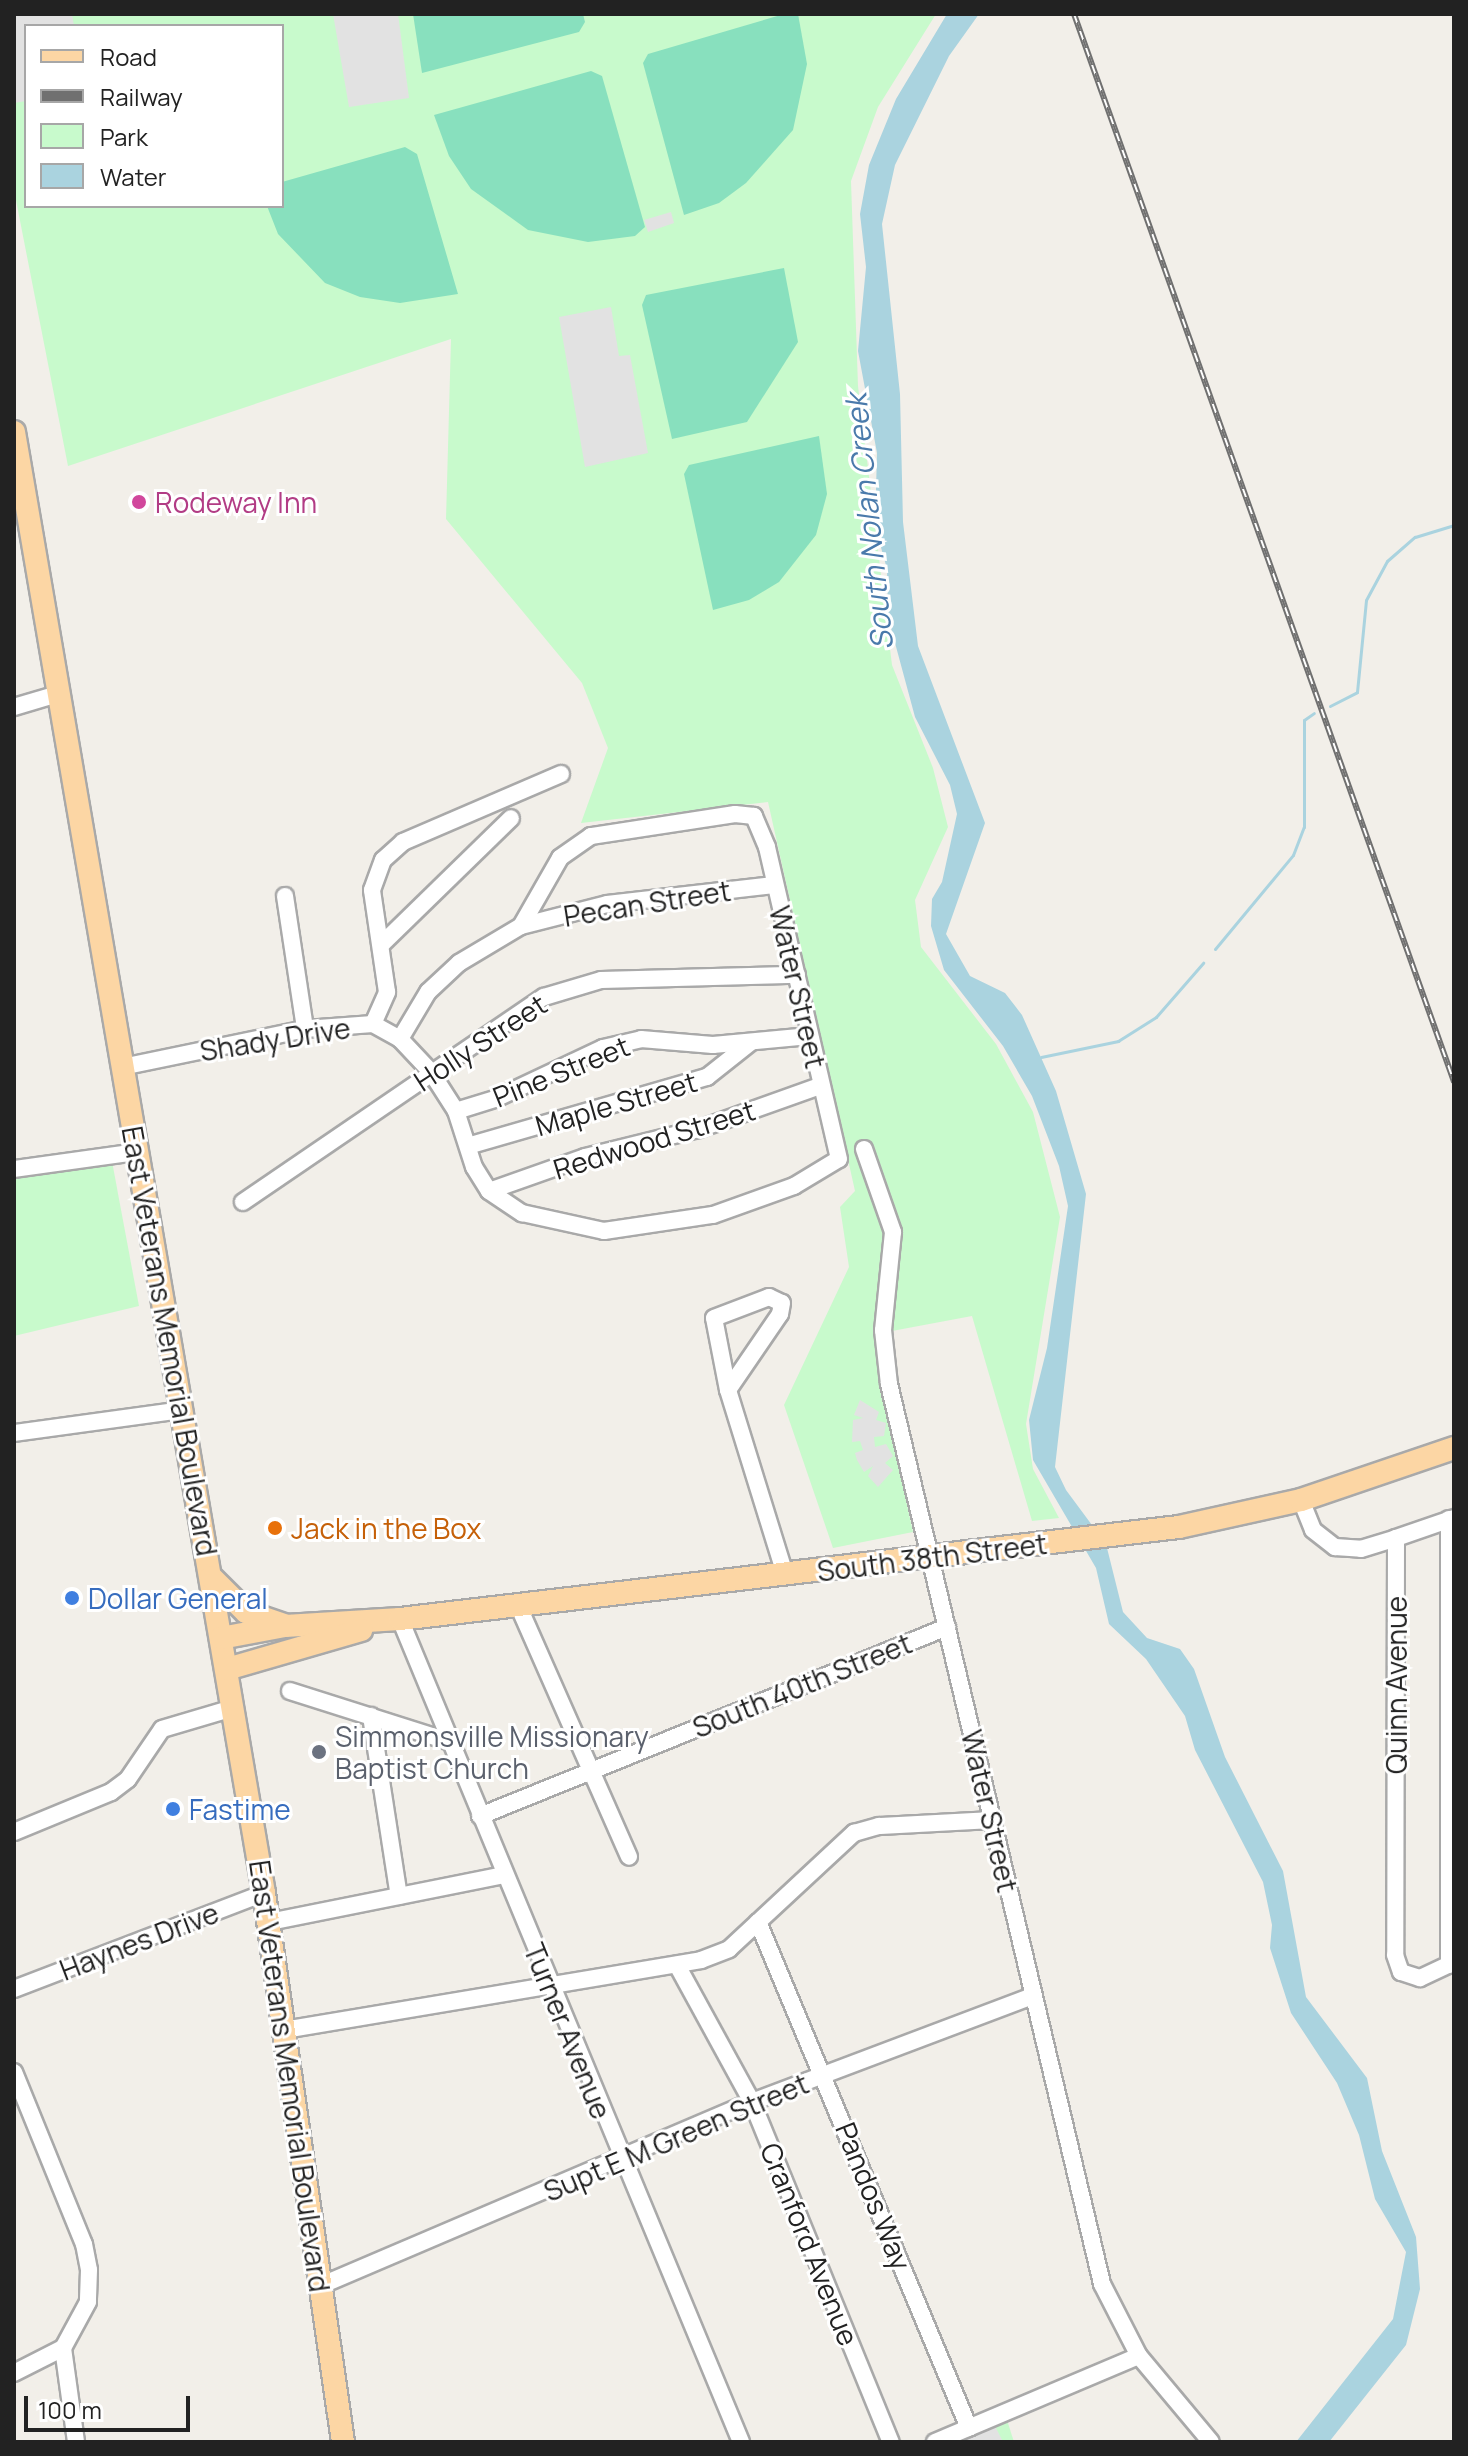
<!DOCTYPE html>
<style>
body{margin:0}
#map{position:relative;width:1468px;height:2456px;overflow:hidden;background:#f2efe9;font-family:Manrope,sans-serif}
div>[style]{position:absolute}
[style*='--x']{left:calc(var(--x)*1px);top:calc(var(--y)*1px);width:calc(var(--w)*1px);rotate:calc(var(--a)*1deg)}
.park>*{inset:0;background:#c8facc}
.pitch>*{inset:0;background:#88e0be}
.parking>*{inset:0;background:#e2e2e2}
.water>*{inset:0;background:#aad3df}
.stream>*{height:3px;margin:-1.5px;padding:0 1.5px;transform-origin:1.5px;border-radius:1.5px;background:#aad3df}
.roads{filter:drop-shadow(2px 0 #a9a9a9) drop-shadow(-2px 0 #a9a9a9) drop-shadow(0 2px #a9a9a9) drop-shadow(0 -2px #a9a9a9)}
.minor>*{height:16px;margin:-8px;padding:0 8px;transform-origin:8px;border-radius:8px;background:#fff}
.major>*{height:22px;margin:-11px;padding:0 11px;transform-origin:11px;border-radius:11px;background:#fcd6a4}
.rail>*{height:6px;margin-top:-3px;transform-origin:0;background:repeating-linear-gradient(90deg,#fff 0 9px,#707070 0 18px);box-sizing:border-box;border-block:2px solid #707070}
.dots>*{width:22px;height:22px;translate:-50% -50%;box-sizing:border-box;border:4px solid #fff;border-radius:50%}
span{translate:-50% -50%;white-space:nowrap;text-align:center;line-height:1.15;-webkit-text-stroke:6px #fff;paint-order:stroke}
.hotel-label{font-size:28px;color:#b23c85}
.left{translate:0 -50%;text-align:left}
.street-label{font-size:28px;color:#222}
.food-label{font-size:28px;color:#c56008}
.shop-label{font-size:28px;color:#366cbe}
.worship-label{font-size:28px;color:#5b616d}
.water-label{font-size:30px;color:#4a7aab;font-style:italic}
.frame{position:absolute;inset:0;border:16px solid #222;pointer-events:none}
.legend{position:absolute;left:24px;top:24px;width:260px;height:184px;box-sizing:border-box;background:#fff;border:2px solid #a7a7a7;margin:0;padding:10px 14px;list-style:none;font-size:24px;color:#222}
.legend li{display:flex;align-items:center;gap:16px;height:40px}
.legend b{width:40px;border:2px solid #a7a7a7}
.scale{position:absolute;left:24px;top:2396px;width:166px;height:36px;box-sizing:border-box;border:4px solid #222;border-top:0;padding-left:10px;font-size:24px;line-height:28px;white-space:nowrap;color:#222;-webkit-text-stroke:6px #fff;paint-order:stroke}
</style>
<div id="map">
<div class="park">
<i style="clip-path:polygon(evenodd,14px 14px,936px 14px,878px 107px,851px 181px,858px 386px,892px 665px,933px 768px,948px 827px,915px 900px,921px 947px,996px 1044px,1033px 1112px,1060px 1217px,1026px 1424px,1033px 1469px,1059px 1518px,1032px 1521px,972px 1316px,876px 1334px,879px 1378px,913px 1532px,833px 1548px,784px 1405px,849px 1267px,840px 1207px,855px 1191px,768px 802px,581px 823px,608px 748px,582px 683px,446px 519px,451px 339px,68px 466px,14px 190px,14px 14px,26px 26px,282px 26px,282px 206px,26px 206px,26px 26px)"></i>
<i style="clip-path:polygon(111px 1156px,139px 1306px,14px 1336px,14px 1174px)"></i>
<i style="clip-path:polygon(1007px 2420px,1014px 2442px,948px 2442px)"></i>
</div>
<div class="pitch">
<i style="clip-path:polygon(413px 14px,583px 14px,585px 22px,579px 32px,422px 73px)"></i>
<i style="clip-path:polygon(784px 14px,798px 14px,807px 64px,793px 130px,746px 183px,719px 203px,684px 215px,643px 63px,648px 54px)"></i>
<i style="clip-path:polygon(591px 71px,602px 76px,645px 227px,635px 236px,588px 242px,528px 230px,471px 189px,449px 156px,434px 115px)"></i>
<i style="clip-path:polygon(405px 147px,417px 154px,458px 294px,400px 303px,360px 297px,325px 283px,278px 234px,267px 206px,282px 206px,282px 182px)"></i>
<i style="clip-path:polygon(784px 268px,798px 342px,747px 422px,672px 439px,642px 305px,646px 295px)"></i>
<i style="clip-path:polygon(819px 436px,827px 494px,816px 535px,779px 582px,749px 600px,713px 610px,684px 474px,689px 465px)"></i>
</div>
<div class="parking">
<i style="clip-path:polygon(14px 14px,72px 14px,74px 26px,26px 26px,26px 101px,14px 103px)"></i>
<i style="clip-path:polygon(333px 14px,398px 14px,409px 98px,349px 107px)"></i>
<i style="clip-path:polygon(671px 212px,674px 223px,648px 232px,644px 220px)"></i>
<i style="clip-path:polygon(611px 307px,619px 356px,630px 355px,648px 453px,585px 467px,559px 317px)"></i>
<i style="clip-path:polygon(860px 1400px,879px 1412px,876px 1420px,886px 1423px,884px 1436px,874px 1437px,875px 1447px,886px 1444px,893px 1456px,885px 1463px,893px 1470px,878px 1487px,868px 1476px,873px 1466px,864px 1472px,857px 1460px,855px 1453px,863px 1450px,860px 1441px,852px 1442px,853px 1420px,863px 1418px,854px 1415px)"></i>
<i style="clip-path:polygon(994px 2424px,1003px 2442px,945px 2442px)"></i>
</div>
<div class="water">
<i style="clip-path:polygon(947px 14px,979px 14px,949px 56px,895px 165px,882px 224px,900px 394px,903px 522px,918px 646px,985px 823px,946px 934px,970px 976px,1005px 993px,1022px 1015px,1056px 1091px,1086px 1194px,1055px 1467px,1066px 1490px,1106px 1544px,1123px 1612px,1147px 1638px,1180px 1649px,1194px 1669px,1225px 1757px,1283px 1871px,1306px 1997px,1367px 2078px,1382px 2151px,1416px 2237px,1420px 2289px,1406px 2345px,1329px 2442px,1296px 2442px,1393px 2319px,1406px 2252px,1375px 2199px,1359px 2135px,1337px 2083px,1291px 2013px,1270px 1948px,1272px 1925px,1263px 1882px,1195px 1750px,1185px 1716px,1146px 1659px,1109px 1624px,1096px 1568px,1033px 1460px,1029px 1420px,1047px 1348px,1068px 1206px,1059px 1166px,1032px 1096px,1003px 1046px,944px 970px,931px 926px,932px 899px,942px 882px,957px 814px,950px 785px,915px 717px,888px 617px,887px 569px,875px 526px,877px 453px,858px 351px,866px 267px,860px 214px,869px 165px,896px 99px)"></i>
</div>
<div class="stream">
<i style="--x:1330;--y:706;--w:30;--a:-27"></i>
<i style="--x:1357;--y:692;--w:92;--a:-84.4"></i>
<i style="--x:1366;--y:600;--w:44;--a:-61.7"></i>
<i style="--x:1387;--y:561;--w:37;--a:-41"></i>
<i style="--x:1415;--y:537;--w:41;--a:-17.1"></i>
<i style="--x:1215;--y:949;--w:122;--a:-50.3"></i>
<i style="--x:1293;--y:855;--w:30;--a:-69"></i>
<i style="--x:1304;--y:827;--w:107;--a:-90"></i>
<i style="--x:1304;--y:720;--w:12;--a:-35"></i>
<i style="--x:1041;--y:1057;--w:79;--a:-11.7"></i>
<i style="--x:1118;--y:1041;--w:45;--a:-32.3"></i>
<i style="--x:1156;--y:1017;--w:72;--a:-49"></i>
</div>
<div class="roads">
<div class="minor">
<i style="--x:14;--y:707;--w:46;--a:-16.5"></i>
<i style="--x:285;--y:896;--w:134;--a:81.4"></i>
<i style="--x:521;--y:926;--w:89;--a:-14.3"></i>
<i style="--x:607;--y:904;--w:168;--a:-6.5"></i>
<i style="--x:382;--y:944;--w:180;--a:-44.3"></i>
<i style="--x:373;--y:1024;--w:35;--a:-66"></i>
<i style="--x:387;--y:992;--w:103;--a:-98.4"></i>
<i style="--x:372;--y:890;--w:32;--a:-70"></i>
<i style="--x:383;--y:860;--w:27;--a:-42"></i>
<i style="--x:403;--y:842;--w:172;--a:-23.3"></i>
<i style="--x:122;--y:1067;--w:187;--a:-11.7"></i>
<i style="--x:305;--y:1029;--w:68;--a:-4.2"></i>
<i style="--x:373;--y:1024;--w:31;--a:29"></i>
<i style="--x:400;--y:1039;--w:45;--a:46.8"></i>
<i style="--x:431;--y:1072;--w:46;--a:57.3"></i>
<i style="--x:456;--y:1111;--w:59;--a:72.2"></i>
<i style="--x:474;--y:1167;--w:28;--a:58"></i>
<i style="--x:489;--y:1191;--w:40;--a:34"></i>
<i style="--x:522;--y:1213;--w:84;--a:12.4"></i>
<i style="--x:604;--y:1231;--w:110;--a:-8.4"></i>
<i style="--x:713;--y:1215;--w:86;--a:-19.7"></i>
<i style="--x:794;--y:1186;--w:52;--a:-31"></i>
<i style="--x:839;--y:1159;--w:320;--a:-103"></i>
<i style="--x:767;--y:847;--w:34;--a:-113"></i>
<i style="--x:754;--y:816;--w:19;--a:-174"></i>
<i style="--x:735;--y:814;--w:146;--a:171.3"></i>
<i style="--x:591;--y:836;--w:38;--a:145"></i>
<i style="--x:560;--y:858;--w:78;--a:119.8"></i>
<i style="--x:521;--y:926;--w:72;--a:149.2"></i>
<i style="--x:459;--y:963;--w:42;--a:136.9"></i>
<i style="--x:428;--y:992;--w:55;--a:120.8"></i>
<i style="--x:456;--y:1111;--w:41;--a:-17.1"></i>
<i style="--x:495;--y:1099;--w:119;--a:-25.3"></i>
<i style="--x:603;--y:1048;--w:39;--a:-13"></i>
<i style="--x:641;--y:1039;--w:72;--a:4.8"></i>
<i style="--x:713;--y:1045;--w:97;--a:-5.3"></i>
<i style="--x:471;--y:1145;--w:246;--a:-16.1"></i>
<i style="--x:707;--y:1077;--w:56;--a:-38.5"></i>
<i style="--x:864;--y:1149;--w:88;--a:70.7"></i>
<i style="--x:893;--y:1232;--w:99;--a:95.8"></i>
<i style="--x:883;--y:1330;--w:54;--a:83.7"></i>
<i style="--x:889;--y:1384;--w:925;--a:76.68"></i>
<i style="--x:1102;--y:2284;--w:81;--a:62.8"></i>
<i style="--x:1139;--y:2356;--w:112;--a:50.1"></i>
<i style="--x:14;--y:1169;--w:124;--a:-7.9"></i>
<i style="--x:489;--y:1191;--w:102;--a:-19.5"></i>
<i style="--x:585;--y:1157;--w:117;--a:-13.8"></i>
<i style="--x:699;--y:1129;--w:128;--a:-19.6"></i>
<i style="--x:243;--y:1202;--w:364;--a:-34.3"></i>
<i style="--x:544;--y:997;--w:59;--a:-16.6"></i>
<i style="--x:601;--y:980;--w:196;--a:-1.5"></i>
<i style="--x:769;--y:1297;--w:14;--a:25"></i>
<i style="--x:782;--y:1303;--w:11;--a:100"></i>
<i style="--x:780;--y:1314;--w:92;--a:124.4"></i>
<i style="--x:728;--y:1390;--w:73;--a:-101"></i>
<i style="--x:714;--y:1318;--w:59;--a:-20.9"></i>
<i style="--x:728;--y:1390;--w:193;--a:72.8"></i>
<i style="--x:14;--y:1433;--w:170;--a:-7.8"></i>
<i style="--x:1301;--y:1500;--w:32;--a:68"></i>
<i style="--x:1313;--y:1530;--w:28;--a:38"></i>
<i style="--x:1335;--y:1547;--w:26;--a:4"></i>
<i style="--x:1361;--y:1549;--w:37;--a:-17"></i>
<i style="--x:1396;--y:1538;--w:417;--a:90.1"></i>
<i style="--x:1395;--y:1955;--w:18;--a:71"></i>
<i style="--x:1401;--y:1972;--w:20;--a:18"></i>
<i style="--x:1420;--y:1978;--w:38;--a:-25"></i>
<i style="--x:1396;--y:1538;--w:61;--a:-19"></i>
<i style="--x:518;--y:1605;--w:275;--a:66.2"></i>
<i style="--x:400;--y:1619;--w:891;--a:67.49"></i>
<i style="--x:290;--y:1691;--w:166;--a:17.6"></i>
<i style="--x:371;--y:1716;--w:182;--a:81.2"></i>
<i style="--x:480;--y:1816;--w:504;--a:-22.03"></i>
<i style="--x:14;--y:1832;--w:105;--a:-22.4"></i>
<i style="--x:111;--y:1792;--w:21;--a:-37"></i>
<i style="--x:128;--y:1779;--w:60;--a:-55.8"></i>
<i style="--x:162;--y:1729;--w:74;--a:-16.5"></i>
<i style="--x:269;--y:1922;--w:240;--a:-11.3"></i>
<i style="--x:758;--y:1922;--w:548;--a:67.36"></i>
<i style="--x:677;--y:1965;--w:156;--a:61.3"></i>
<i style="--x:752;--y:2102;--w:367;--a:67.8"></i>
<i style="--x:1449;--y:1965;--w:446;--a:-90"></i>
<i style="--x:14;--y:1989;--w:268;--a:-21"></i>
<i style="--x:284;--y:2030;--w:423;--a:-9.5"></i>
<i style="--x:701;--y:1960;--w:30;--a:-21"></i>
<i style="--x:729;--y:1949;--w:171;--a:-42.9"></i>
<i style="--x:854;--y:1833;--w:26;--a:-16"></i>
<i style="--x:879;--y:1826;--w:115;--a:-3"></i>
<i style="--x:14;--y:2072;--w:186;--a:67.9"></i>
<i style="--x:84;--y:2244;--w:26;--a:79"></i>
<i style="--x:89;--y:2270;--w:32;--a:92"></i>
<i style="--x:88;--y:2302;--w:52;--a:118.5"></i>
<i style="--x:63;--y:2348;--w:55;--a:153"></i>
<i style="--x:322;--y:2285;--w:467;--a:-23.1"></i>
<i style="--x:752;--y:2102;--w:299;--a:-20.7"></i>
<i style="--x:63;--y:2348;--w:95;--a:82.1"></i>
<i style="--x:935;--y:2442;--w:221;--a:-22.9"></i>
</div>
<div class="major">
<i style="--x:14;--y:432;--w:1482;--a:80.29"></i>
<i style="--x:264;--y:1893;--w:555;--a:81.81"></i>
<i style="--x:211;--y:1577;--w:49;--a:45"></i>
<i style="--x:246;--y:1612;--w:40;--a:18.9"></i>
<i style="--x:221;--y:1638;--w:65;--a:-10.6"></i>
<i style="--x:285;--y:1626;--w:115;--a:-3.5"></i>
<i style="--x:400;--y:1619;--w:784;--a:-6.74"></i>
<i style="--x:1179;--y:1527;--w:125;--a:-12.5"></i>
<i style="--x:1301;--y:1500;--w:162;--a:-18.8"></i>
<i style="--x:227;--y:1669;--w:140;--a:-16.2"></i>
</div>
</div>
<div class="rail">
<i style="--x:1074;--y:14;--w:1134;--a:70.41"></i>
</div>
<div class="dots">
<i style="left:139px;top:502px;background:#d1479c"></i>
<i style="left:275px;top:1528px;background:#e8710a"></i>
<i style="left:72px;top:1598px;background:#3f7fe0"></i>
<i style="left:319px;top:1752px;background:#6b7280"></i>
<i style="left:173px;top:1809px;background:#3f7fe0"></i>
</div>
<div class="hotel-label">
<span class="left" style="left:155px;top:502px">Rodeway Inn</span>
</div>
<div class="street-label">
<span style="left:647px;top:903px;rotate:-9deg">Pecan Street</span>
<span style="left:798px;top:987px;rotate:77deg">Water Street</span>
<span style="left:275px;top:1039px;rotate:-9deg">Shady Drive</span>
<span style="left:480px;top:1042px;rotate:-33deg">Holly Street</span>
<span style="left:561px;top:1071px;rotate:-22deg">Pine Street</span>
<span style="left:616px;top:1103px;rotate:-16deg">Maple Street</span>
<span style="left:654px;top:1139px;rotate:-17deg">Redwood Street</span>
<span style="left:170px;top:1341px;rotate:80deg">East Veterans Memorial Boulevard</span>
<span style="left:932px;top:1557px;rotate:-7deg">South 38th Street</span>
<span style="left:802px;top:1685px;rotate:-22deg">South 40th Street</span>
<span style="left:1396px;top:1685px;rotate:-90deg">Quinn Avenue</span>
<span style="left:990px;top:1811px;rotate:77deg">Water Street</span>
<span style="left:139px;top:1941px;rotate:-21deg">Haynes Drive</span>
<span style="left:568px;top:2031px;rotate:68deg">Turner Avenue</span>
<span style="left:290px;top:2076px;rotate:82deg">East Veterans Memorial Boulevard</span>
<span style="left:676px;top:2137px;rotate:-23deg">Supt E M Green Street</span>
<span style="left:874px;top:2196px;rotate:68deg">Pandos Way</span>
<span style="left:810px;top:2244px;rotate:68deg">Cranford Avenue</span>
</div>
<div class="food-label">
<span class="left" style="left:291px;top:1528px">Jack in the Box</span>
</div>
<div class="shop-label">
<span class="left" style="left:88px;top:1598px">Dollar General</span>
<span class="left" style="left:189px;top:1809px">Fastime</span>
</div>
<div class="worship-label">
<span class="left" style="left:335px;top:1752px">Simmonsville Missionary<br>Baptist Church</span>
</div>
<div class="water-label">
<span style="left:869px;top:522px;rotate:-96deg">South Nolan Creek</span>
</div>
<div class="frame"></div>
<ul class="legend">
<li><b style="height:10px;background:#fcd6a4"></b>Road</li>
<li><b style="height:10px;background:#707070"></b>Railway</li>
<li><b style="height:22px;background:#c8facc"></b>Park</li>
<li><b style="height:22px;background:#aad3df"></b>Water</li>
</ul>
<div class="scale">100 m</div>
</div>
